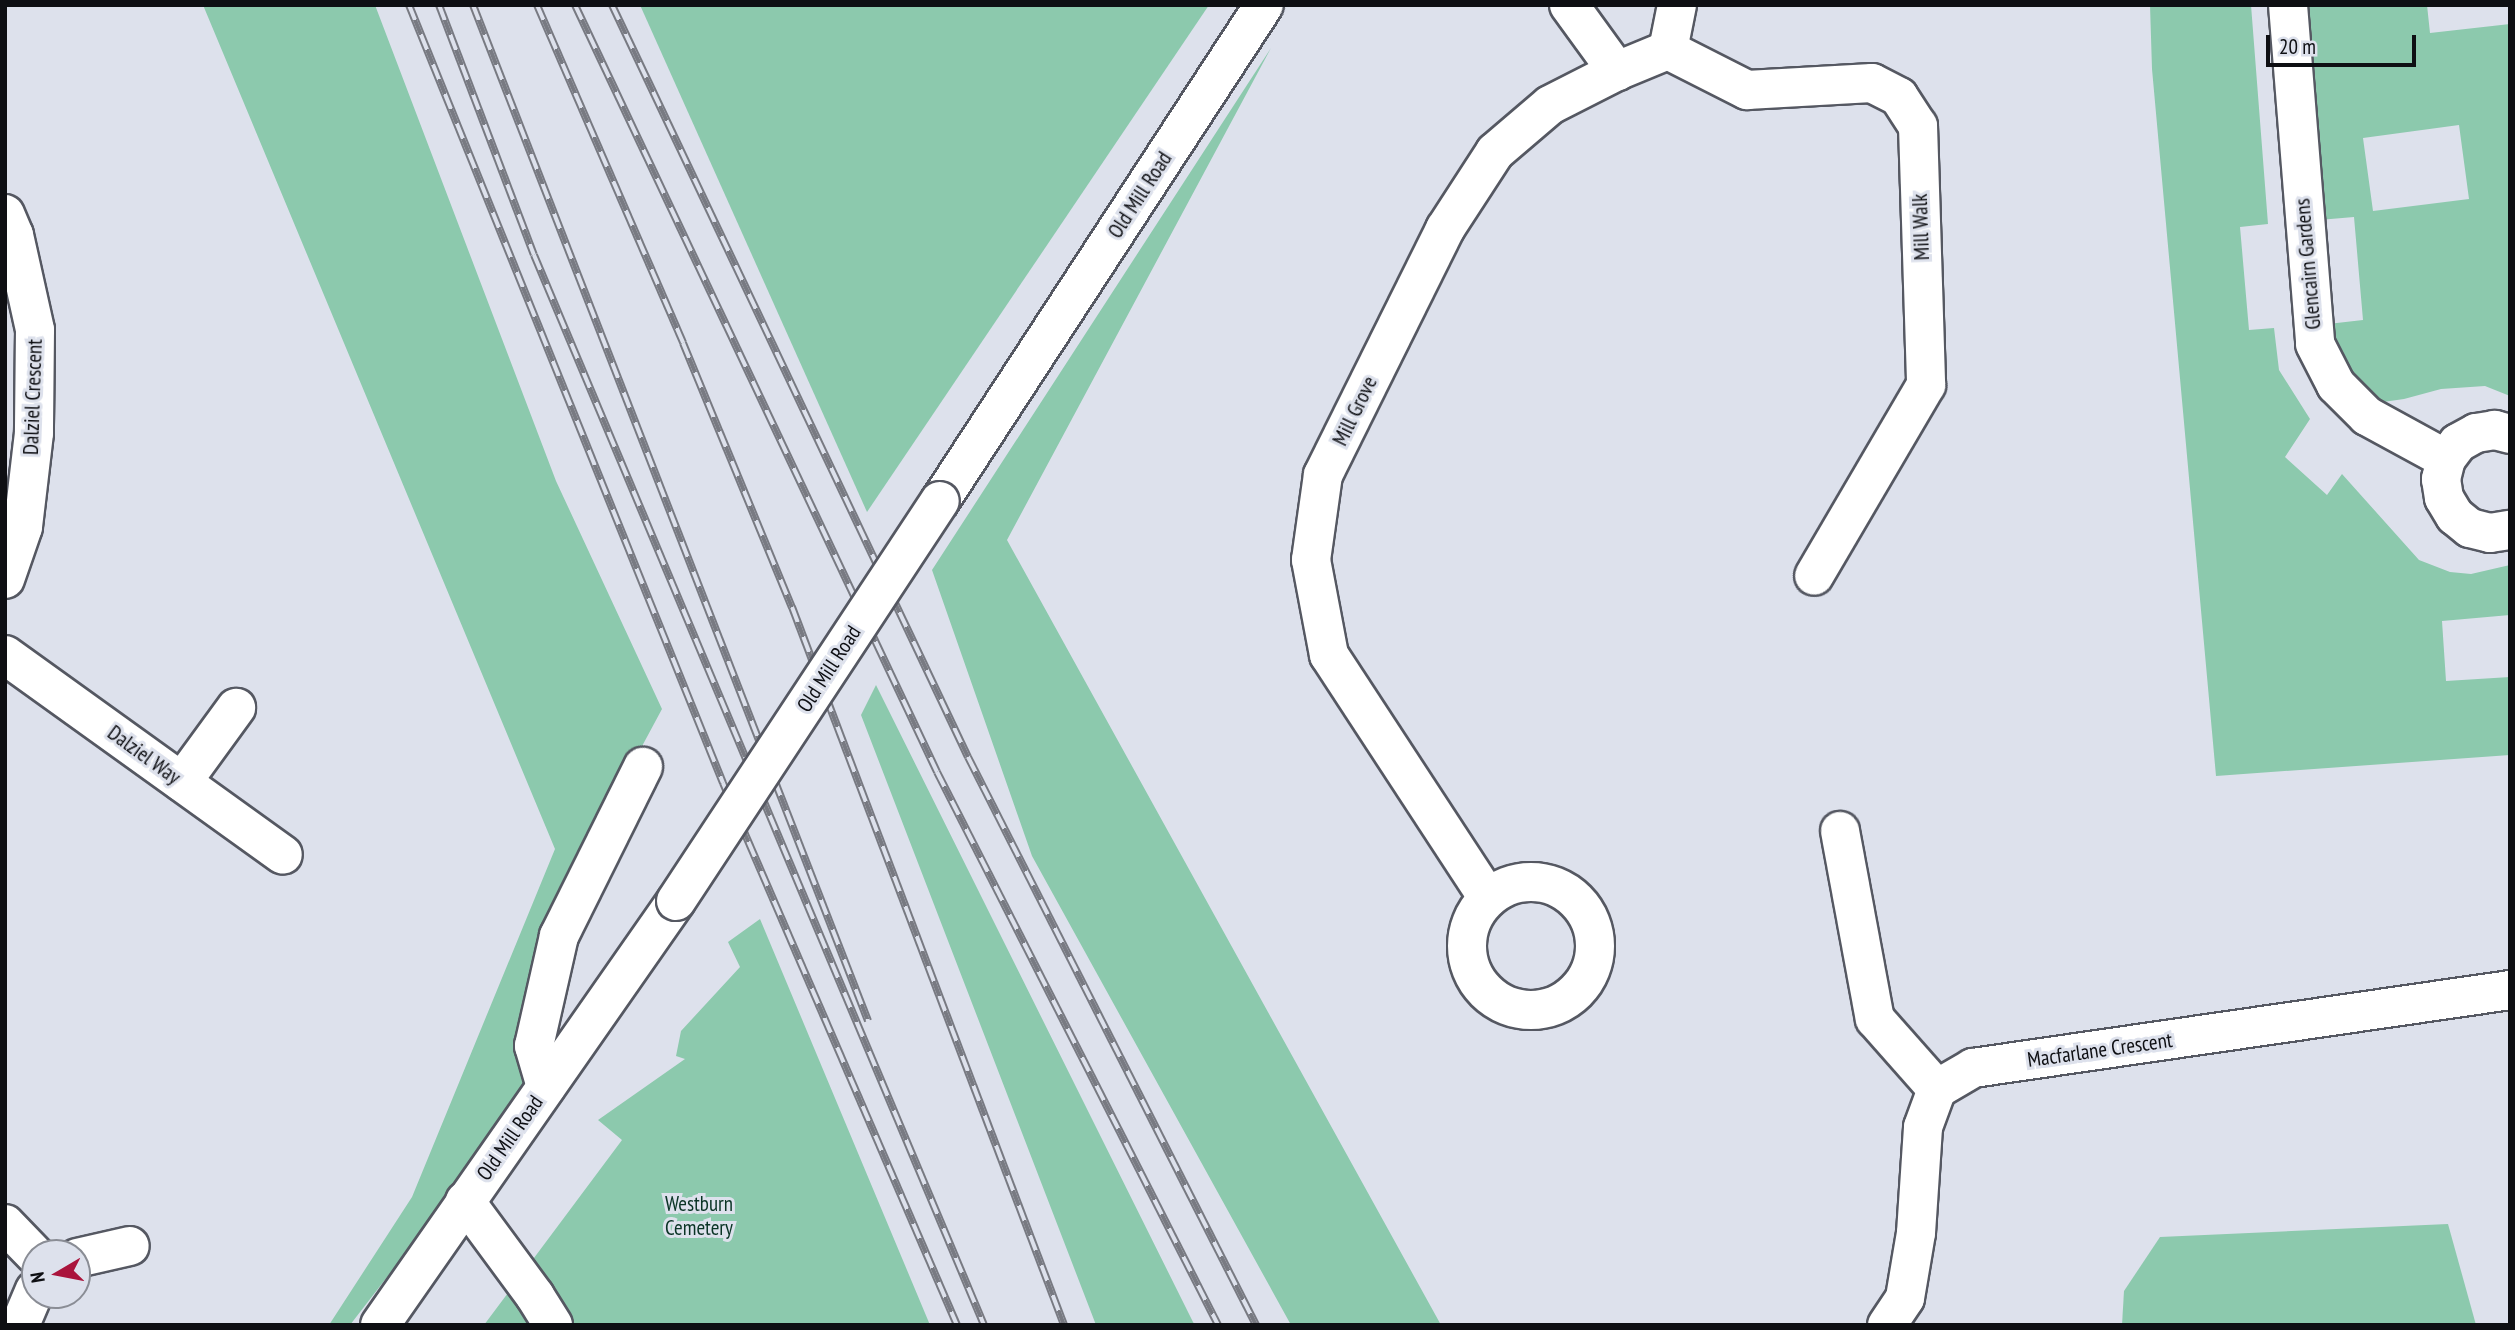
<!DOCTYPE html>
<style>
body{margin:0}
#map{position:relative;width:2515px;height:1330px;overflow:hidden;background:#dde1ec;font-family:"PT Sans Narrow",sans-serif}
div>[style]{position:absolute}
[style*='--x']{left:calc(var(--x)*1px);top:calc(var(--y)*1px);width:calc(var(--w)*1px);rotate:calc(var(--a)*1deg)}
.green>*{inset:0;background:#8cc9ad}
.roads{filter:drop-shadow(2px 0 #555862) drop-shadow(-2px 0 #555862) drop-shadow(0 2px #555862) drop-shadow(0 -2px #555862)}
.minor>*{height:38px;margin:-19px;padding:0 19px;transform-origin:19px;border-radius:19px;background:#fff}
.minor>.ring{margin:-19px;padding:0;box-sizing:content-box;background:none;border:38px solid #fff;border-radius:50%}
.rail>*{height:8px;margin-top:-4px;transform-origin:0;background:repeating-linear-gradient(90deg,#dde1ec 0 16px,#787a82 0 32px);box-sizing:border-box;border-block:2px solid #787a82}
.bridges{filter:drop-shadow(2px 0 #555862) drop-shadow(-2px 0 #555862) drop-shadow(0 2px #555862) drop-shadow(0 -2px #555862)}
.minor-bridge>*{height:38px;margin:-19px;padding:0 19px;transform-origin:19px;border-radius:19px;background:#fff}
span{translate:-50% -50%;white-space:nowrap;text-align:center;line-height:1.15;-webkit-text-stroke:6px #dde1ec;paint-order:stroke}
.street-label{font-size:21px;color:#0e0f13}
.park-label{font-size:21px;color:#0a3425}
.frame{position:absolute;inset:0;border:7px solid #0e0f13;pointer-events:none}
.north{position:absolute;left:21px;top:1239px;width:70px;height:70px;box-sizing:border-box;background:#dde1ec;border:2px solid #8a8d95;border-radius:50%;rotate:260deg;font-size:19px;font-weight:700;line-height:28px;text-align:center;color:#0e0f13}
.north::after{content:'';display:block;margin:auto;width:24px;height:32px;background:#aa143c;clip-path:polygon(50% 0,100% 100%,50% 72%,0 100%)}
.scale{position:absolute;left:2266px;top:35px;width:150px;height:32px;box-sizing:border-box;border:4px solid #0e0f13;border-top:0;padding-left:9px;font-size:21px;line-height:24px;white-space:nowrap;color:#0e0f13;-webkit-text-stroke:5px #dde1ec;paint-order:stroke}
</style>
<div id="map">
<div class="green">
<i style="clip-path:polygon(203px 5px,375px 5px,556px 481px,662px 709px,561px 897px,526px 1084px,438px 1211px,350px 1325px,329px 1325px,412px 1197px,555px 849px)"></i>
<i style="clip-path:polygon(640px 5px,1209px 5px,867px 512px)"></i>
<i style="clip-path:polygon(2150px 5px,2251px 5px,2268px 224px,2240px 227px,2249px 330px,2274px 328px,2279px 370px,2310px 419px,2285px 457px,2327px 495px,2342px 474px,2419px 560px,2450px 572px,2471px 574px,2510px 565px,2510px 615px,2442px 621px,2446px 681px,2510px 677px,2510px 755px,2216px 776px,2152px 69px)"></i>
<i style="clip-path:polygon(evenodd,2306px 5px,2427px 5px,2430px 33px,2510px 24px,2510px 396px,2485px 386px,2441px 389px,2404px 399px,2376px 403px,2340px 381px,2328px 324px,2363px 320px,2354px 217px,2319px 220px,2306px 5px,2459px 125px,2469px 199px,2373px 211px,2363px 138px,2459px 125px)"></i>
<i style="clip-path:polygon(1271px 48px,1007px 540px,1441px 1325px,1291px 1325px,1032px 856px,932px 570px)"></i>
<i style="clip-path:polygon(876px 685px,1193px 1322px,1195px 1325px,1096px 1325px,861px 715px)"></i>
<i style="clip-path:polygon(760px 919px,930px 1325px,484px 1325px,622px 1140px,598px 1120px,685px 1059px,676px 1056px,681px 1031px,740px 967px,728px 942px)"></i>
<i style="clip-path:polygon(2448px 1224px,2476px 1325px,2122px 1325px,2124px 1291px,2160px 1237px)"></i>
</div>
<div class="roads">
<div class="minor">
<i style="--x:1569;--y:5;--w:82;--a:54"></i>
<i style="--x:2288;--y:5;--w:340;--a:85.4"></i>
<i style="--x:2315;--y:344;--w:46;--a:62.9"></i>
<i style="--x:2336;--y:385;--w:44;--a:45"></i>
<i style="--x:2367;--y:416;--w:90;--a:28.6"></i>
<i style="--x:1668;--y:50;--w:89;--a:26.9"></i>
<i style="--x:1747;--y:90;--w:125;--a:-3.2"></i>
<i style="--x:1872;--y:83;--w:30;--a:27"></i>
<i style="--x:1899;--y:97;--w:35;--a:57"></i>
<i style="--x:1918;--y:126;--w:259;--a:88.2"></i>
<i style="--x:1926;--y:385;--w:221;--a:120.4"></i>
<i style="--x:5;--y:214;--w:23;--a:67"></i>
<i style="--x:14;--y:235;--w:97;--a:77.5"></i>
<i style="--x:35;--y:330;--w:103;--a:90.6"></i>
<i style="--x:34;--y:433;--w:95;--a:96.7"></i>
<i style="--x:23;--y:527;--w:55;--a:109.1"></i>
<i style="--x:2510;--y:434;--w:16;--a:-165"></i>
<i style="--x:2495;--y:430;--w:19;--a:171"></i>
<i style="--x:2476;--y:433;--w:21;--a:151"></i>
<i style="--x:2458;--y:443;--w:20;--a:127"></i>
<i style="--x:2446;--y:459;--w:21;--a:104"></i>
<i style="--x:2441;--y:479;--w:19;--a:81"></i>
<i style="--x:2444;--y:498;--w:21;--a:59"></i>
<i style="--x:2455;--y:516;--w:19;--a:39"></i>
<i style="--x:2470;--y:528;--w:21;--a:14"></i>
<i style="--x:2490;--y:533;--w:20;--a:-9"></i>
<i style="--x:940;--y:501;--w:592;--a:-56.85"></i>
<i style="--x:5;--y:655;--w:342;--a:35.7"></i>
<i style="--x:182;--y:782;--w:92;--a:-53.9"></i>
<i style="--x:1840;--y:831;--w:191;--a:79.5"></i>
<i style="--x:1875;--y:1019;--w:94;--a:48.5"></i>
<i class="ring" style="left:1467px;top:882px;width:90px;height:90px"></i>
<i style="--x:1488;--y:898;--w:290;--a:-123.2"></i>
<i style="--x:1329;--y:655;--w:97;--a:-100.7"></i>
<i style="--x:1311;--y:560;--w:86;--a:-82"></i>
<i style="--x:1323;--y:475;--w:275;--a:-63.6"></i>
<i style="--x:1445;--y:229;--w:92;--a:-57"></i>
<i style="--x:1495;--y:152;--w:72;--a:-40.5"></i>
<i style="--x:1550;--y:105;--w:75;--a:-26.9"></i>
<i style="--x:1617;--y:71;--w:55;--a:-22.4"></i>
<i style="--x:1668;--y:50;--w:46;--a:-78.7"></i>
<i style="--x:546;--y:1087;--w:43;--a:-106.3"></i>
<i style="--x:534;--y:1046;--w:113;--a:-77.2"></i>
<i style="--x:559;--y:936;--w:189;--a:-63.6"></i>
<i style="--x:465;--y:1201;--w:118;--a:53.6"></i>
<i style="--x:535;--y:1296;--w:34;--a:58"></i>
<i style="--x:5;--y:1224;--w:43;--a:45.9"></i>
<i style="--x:77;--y:1258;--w:54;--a:-12.8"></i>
<i style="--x:20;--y:1325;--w:38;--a:-67"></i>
<i style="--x:380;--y:1325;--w:517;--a:-55.08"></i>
<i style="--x:1887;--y:1325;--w:32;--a:-56"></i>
<i style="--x:1905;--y:1298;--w:66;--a:-80.4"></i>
<i style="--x:1916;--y:1233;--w:106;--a:-86.2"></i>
<i style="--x:1923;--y:1127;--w:40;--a:-69.8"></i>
<i style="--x:1937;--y:1089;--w:42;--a:-30.3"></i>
<i style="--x:1973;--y:1068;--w:543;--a:-8.26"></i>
</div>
</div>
<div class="rail">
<i style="--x:409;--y:5;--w:839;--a:68.02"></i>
<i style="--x:723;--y:783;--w:590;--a:66.65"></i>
<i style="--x:439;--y:5;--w:267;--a:69.2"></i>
<i style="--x:534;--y:255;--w:1161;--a:67.19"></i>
<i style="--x:473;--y:5;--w:1090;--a:68.75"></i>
<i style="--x:537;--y:5;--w:368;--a:66.6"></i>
<i style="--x:683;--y:343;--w:286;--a:67.6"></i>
<i style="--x:792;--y:607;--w:768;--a:69.25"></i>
<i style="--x:575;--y:5;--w:848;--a:64.73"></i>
<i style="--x:937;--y:772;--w:620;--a:63.06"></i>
<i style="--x:612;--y:5;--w:832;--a:64.67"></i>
<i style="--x:968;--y:757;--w:637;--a:63.11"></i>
</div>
<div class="bridges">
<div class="minor-bridge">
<i style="--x:676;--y:901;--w:479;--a:-56.6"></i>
</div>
</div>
<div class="street-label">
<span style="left:1140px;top:195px;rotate:-57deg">Old Mill Road</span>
<span style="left:1921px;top:227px;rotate:-92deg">Mill Walk</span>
<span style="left:2308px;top:264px;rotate:-95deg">Glencairn Gardens</span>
<span style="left:33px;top:397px;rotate:-88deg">Dalziel Crescent</span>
<span style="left:1355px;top:411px;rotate:-64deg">Mill Grove</span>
<span style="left:829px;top:669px;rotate:-57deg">Old Mill Road</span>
<span style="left:144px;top:755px;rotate:36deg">Dalziel Way</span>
<span style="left:2100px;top:1050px;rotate:-8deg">Macfarlane Crescent</span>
<span style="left:510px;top:1138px;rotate:-55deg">Old Mill Road</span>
</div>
<div class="park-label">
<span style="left:699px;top:1216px">Westburn<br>Cemetery</span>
</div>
<div class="frame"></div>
<div class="north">N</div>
<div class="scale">20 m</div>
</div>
